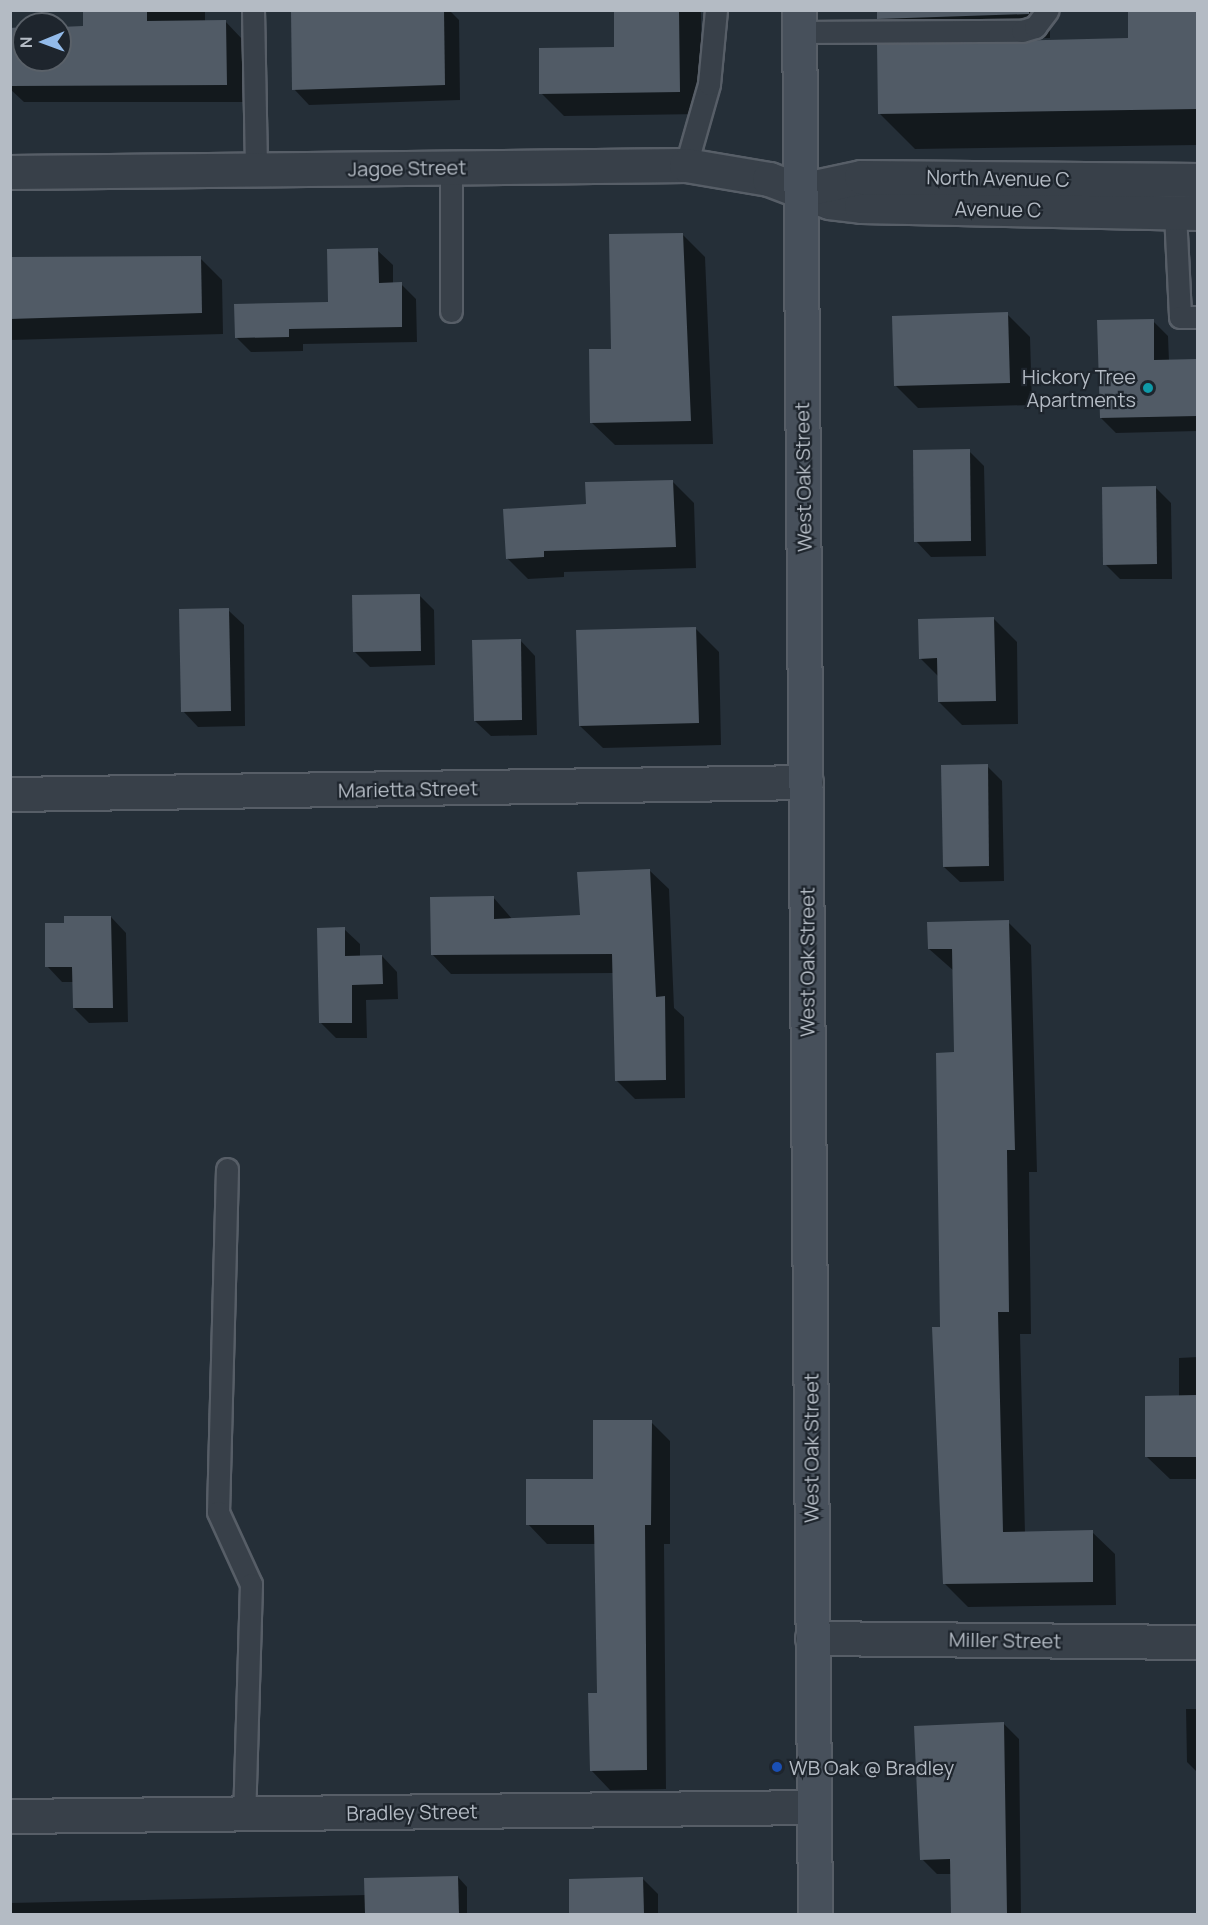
<!DOCTYPE html>
<style>
body{margin:0}
#map{position:relative;width:1208px;height:1925px;overflow:hidden;background:#252f38;font-family:Manrope,sans-serif}
div>[style]{position:absolute}
[style*='--x']{left:calc(var(--x)*1px);top:calc(var(--y)*1px);width:calc(var(--w)*1px);rotate:calc(var(--a)*1deg)}
.shadow>*{inset:0;background:#0007}
.building>*{inset:0;background:#515b66}
.roads{filter:drop-shadow(2px 0 #575e67) drop-shadow(-2px 0 #575e67) drop-shadow(0 2px #575e67) drop-shadow(0 -2px #575e67)}
.service>*{height:21px;margin:-10.5px;padding:0 10.5px;transform-origin:10.5px;border-radius:10.5px;background:#384049}
.minor>*{height:33px;margin:-16.5px;padding:0 16.5px;transform-origin:16.5px;border-radius:16.5px;background:#384049}
.tertiary>*{height:33px;margin:-16.5px;padding:0 16.5px;transform-origin:16.5px;border-radius:16.5px;background:#384049}
.secondary>*{height:33px;margin:-16.5px;padding:0 16.5px;transform-origin:16.5px;border-radius:16.5px;background:#47505b}
.dots>*{width:16px;height:16px;translate:-50% -50%;box-sizing:border-box;border:3px solid #1e252d;border-radius:50%}
span{translate:-50% -50%;white-space:nowrap;text-align:center;line-height:1.15;-webkit-text-stroke:4.5px #1e252d;paint-order:stroke}
.street-label{font-size:20px;color:#b4bbc4}
.poi-label{font-size:20px;color:#b4bbc4}
.right{translate:-100% -50%;text-align:right}
.left{translate:0 -50%;text-align:left}
.frame{position:absolute;inset:0;border:12px solid #b4bbc4;pointer-events:none}
.north{position:absolute;left:12px;top:12px;width:60px;height:60px;box-sizing:border-box;background:#1e252d;border:2px solid #5a6169;border-radius:50%;rotate:269deg;font-size:16px;font-weight:700;line-height:24px;text-align:center;color:#b4bbc4}
.north::after{content:'';display:block;margin:auto;width:21px;height:27px;background:#93bbea;clip-path:polygon(50% 0,100% 100%,50% 72%,0 100%)}
</style>
<div id="map">
<div class="shadow">
<i style="clip-path:polygon(205px 10px,205px 22px,225px 21px,242px 39px,243px 102px,24px 102px,10px 89px,10px 29px,24px 29px,24px 60px,60px 60px,60px 28px,85px 28px,135px 10px)"></i>
<i style="clip-path:polygon(293px 10px,449px 10px,459px 20px,460px 100px,309px 105px,294px 89px)"></i>
<i style="clip-path:polygon(615px 10px,701px 10px,702px 114px,564px 116px,541px 93px,616px 48px)"></i>
<i style="clip-path:polygon(878px 10px,1050px 10px,1050px 38px,901px 41px,878px 18px)"></i>
<i style="clip-path:polygon(1130px 10px,1198px 10px,1198px 145px,915px 149px,879px 113px,1130px 40px)"></i>
<i style="clip-path:polygon(682px 234px,705px 257px,713px 444px,615px 445px,592px 423px,613px 350px)"></i>
<i style="clip-path:polygon(377px 250px,393px 265px,393px 284px,401px 284px,416px 299px,417px 342px,303px 344px,303px 351px,251px 352px,236px 337px,330px 304px)"></i>
<i style="clip-path:polygon(200px 258px,222px 280px,223px 334px,10px 340px,10px 259px)"></i>
<i style="clip-path:polygon(1007px 314px,1030px 337px,1032px 405px,918px 408px,895px 385px)"></i>
<i style="clip-path:polygon(1153px 321px,1168px 336px,1169px 361px,1198px 360px,1198px 431px,1116px 433px,1101px 418px)"></i>
<i style="clip-path:polygon(969px 451px,984px 466px,986px 556px,931px 557px,916px 541px)"></i>
<i style="clip-path:polygon(673px 482px,694px 503px,696px 568px,564px 572px,564px 577px,528px 579px,507px 558px,587px 505px)"></i>
<i style="clip-path:polygon(1155px 487px,1171px 503px,1172px 579px,1120px 579px,1105px 564px)"></i>
<i style="clip-path:polygon(419px 595px,434px 610px,435px 665px,370px 667px,354px 651px)"></i>
<i style="clip-path:polygon(228px 610px,244px 625px,245px 726px,198px 727px,183px 711px)"></i>
<i style="clip-path:polygon(994px 619px,1017px 642px,1018px 724px,962px 725px,939px 702px,939px 677px,920px 658px)"></i>
<i style="clip-path:polygon(696px 629px,719px 652px,721px 745px,603px 748px,580px 726px)"></i>
<i style="clip-path:polygon(520px 640px,535px 656px,537px 735px,491px 736px,475px 721px)"></i>
<i style="clip-path:polygon(987px 766px,1002px 781px,1004px 881px,960px 882px,944px 867px)"></i>
<i style="clip-path:polygon(649px 870px,669px 889px,674px 1008px,684px 1017px,685px 1098px,635px 1099px,616px 1080px,614px 973px,451px 974px,432px 954px,493px 897px,513px 920px,581px 916px)"></i>
<i style="clip-path:polygon(111px 917px,126px 933px,128px 1022px,89px 1023px,74px 1008px,74px 982px,62px 982px,47px 966px,66px 924px)"></i>
<i style="clip-path:polygon(1008px 922px,1031px 945px,1037px 1172px,1029px 1172px,1031px 1334px,1020px 1334px,1025px 1533px,1092px 1532px,1115px 1554px,1116px 1605px,968px 1607px,945px 1584px,942px 1328px,956px 1054px,954px 971px,929px 949px)"></i>
<i style="clip-path:polygon(344px 929px,360px 944px,360px 957px,382px 956px,397px 972px,398px 999px,366px 1000px,367px 1038px,336px 1038px,321px 1023px)"></i>
<i style="clip-path:polygon(1198px 1357px,1198px 1479px,1170px 1479px,1147px 1457px,1179px 1397px,1179px 1358px)"></i>
<i style="clip-path:polygon(651px 1422px,670px 1441px,670px 1544px,664px 1544px,666px 1789px,610px 1790px,591px 1770px,598px 1695px,595px 1544px,547px 1544px,528px 1524px,595px 1480px)"></i>
<i style="clip-path:polygon(1186px 1709px,1198px 1709px,1198px 1773px,1187px 1762px)"></i>
<i style="clip-path:polygon(1003px 1723px,1019px 1739px,1021px 1914px,952px 1914px,952px 1874px,937px 1874px,922px 1859px)"></i>
<i style="clip-path:polygon(458px 1877px,467px 1887px,467px 1914px,10px 1914px,10px 1903px,366px 1895px)"></i>
<i style="clip-path:polygon(643px 1879px,658px 1894px,658px 1914px,571px 1914px,570px 1880px)"></i>
</div>
<div class="building">
<i style="clip-path:polygon(291px 10px,444px 10px,445px 85px,292px 90px)"></i>
<i style="clip-path:polygon(614px 10px,679px 10px,680px 92px,539px 94px,539px 48px,614px 47px)"></i>
<i style="clip-path:polygon(877px 10px,1029px 10px,1029px 14px,877px 19px)"></i>
<i style="clip-path:polygon(1128px 10px,1197px 10px,1197px 109px,878px 114px,877px 44px,1128px 38px)"></i>
<i style="clip-path:polygon(147px 11px,147px 21px,226px 20px,227px 85px,10px 86px,10px 28px,24px 27px,24px 60px,60px 60px,60px 27px,83px 26px,83px 12px)"></i>
<i style="clip-path:polygon(683px 233px,691px 421px,590px 423px,589px 349px,611px 349px,609px 234px)"></i>
<i style="clip-path:polygon(378px 248px,379px 283px,402px 282px,402px 327px,289px 329px,289px 337px,235px 338px,234px 304px,328px 302px,327px 249px)"></i>
<i style="clip-path:polygon(201px 256px,202px 313px,10px 319px,10px 257px)"></i>
<i style="clip-path:polygon(1008px 312px,1010px 383px,894px 386px,892px 316px)"></i>
<i style="clip-path:polygon(1154px 319px,1154px 360px,1197px 359px,1197px 416px,1100px 418px,1097px 320px)"></i>
<i style="clip-path:polygon(970px 449px,971px 541px,914px 542px,913px 450px)"></i>
<i style="clip-path:polygon(673px 480px,676px 547px,544px 551px,544px 557px,506px 559px,503px 509px,586px 504px,585px 482px)"></i>
<i style="clip-path:polygon(1156px 486px,1157px 564px,1103px 565px,1102px 487px)"></i>
<i style="clip-path:polygon(420px 594px,421px 651px,353px 652px,352px 595px)"></i>
<i style="clip-path:polygon(229px 608px,231px 711px,181px 712px,179px 609px)"></i>
<i style="clip-path:polygon(994px 617px,996px 701px,938px 702px,937px 658px,919px 659px,918px 619px)"></i>
<i style="clip-path:polygon(696px 627px,699px 723px,579px 726px,576px 630px)"></i>
<i style="clip-path:polygon(521px 639px,522px 720px,474px 721px,472px 640px)"></i>
<i style="clip-path:polygon(988px 764px,989px 866px,943px 867px,941px 765px)"></i>
<i style="clip-path:polygon(650px 869px,656px 997px,665px 996px,666px 1080px,615px 1081px,612px 954px,431px 955px,430px 897px,494px 896px,494px 919px,580px 915px,577px 872px)"></i>
<i style="clip-path:polygon(64px 916px,111px 916px,113px 1008px,73px 1008px,72px 967px,45px 967px,45px 923px,64px 923px)"></i>
<i style="clip-path:polygon(1009px 920px,1015px 1150px,1007px 1150px,1009px 1312px,998px 1312px,1003px 1532px,1093px 1530px,1093px 1582px,943px 1584px,932px 1327px,940px 1327px,936px 1053px,954px 1052px,952px 949px,928px 949px,927px 922px)"></i>
<i style="clip-path:polygon(345px 927px,345px 956px,382px 955px,383px 984px,352px 985px,352px 1023px,319px 1023px,317px 928px)"></i>
<i style="clip-path:polygon(1197px 1395px,1197px 1457px,1145px 1457px,1145px 1396px)"></i>
<i style="clip-path:polygon(593px 1420px,652px 1420px,651px 1525px,645px 1525px,647px 1770px,590px 1771px,588px 1693px,597px 1693px,594px 1525px,526px 1525px,526px 1479px,593px 1479px)"></i>
<i style="clip-path:polygon(1004px 1722px,1007px 1914px,951px 1914px,950px 1859px,920px 1860px,914px 1726px)"></i>
<i style="clip-path:polygon(458px 1876px,459px 1914px,365px 1914px,364px 1878px)"></i>
<i style="clip-path:polygon(643px 1877px,644px 1914px,569px 1914px,569px 1879px)"></i>
</div>
<div class="roads">
<div class="service">
<i style="--x:253;--y:10;--w:159;--a:88.9"></i>
<i style="--x:799;--y:32;--w:223;--a:-0.3"></i>
<i style="--x:1022;--y:31;--w:14;--a:-17"></i>
<i style="--x:1035;--y:27;--w:21;--a:-53"></i>
<i style="--x:686;--y:165;--w:84;--a:-74.1"></i>
<i style="--x:709;--y:84;--w:74;--a:-84.6"></i>
<i style="--x:1175;--y:213;--w:104;--a:87.2"></i>
<i style="--x:1180;--y:317;--w:18;--a:0"></i>
<i style="--x:451;--y:311;--w:144;--a:-90"></i>
<i style="--x:227;--y:1169;--w:343;--a:91.5"></i>
<i style="--x:218;--y:1512;--w:79;--a:65.4"></i>
<i style="--x:251;--y:1584;--w:230;--a:91.7"></i>
</div>
<div class="minor">
<i style="--x:10;--y:794;--w:796;--a:-0.86"></i>
<i style="--x:812;--y:1638;--w:386;--a:0.6"></i>
<i style="--x:10;--y:1816;--w:804;--a:-0.64"></i>
</div>
<div class="tertiary">
<i style="--x:10;--y:172;--w:676;--a:-0.59"></i>
<i style="--x:686;--y:165;--w:84;--a:9.6"></i>
<i style="--x:769;--y:179;--w:64;--a:21"></i>
<i style="--x:829;--y:202;--w:32;--a:7"></i>
<i style="--x:861;--y:206;--w:337;--a:1.2"></i>
<i style="--x:801;--y:190;--w:61;--a:-12.2"></i>
<i style="--x:861;--y:177;--w:337;--a:0.5"></i>
</div>
<div class="secondary">
<i style="--x:799;--y:10;--w:1904;--a:89.52"></i>
</div>
</div>
<div class="dots">
<i style="left:1148px;top:388px;background:#0f9aa8"></i>
<i style="left:777px;top:1767px;background:#1a4fb4"></i>
</div>
<div class="street-label">
<span style="left:407px;top:168px;rotate:-1deg">Jagoe Street</span>
<span style="left:998px;top:178px;rotate:1deg">North Avenue C</span>
<span style="left:998px;top:209px;rotate:1deg">Avenue C</span>
<span style="left:803px;top:477px;rotate:-91deg">West Oak Street</span>
<span style="left:408px;top:789px;rotate:-1deg">Marietta Street</span>
<span style="left:807px;top:962px;rotate:-90deg">West Oak Street</span>
<span style="left:811px;top:1448px;rotate:-90deg">West Oak Street</span>
<span style="left:1005px;top:1640px;rotate:1deg">Miller Street</span>
<span style="left:412px;top:1812px;rotate:-1deg">Bradley Street</span>
</div>
<div class="poi-label">
<span class="right" style="left:1136px;top:388px">Hickory Tree<br>Apartments</span>
<span class="left" style="left:789px;top:1767px">WB Oak @ Bradley</span>
</div>
<div class="frame"></div>
<div class="north">N</div>
</div>
